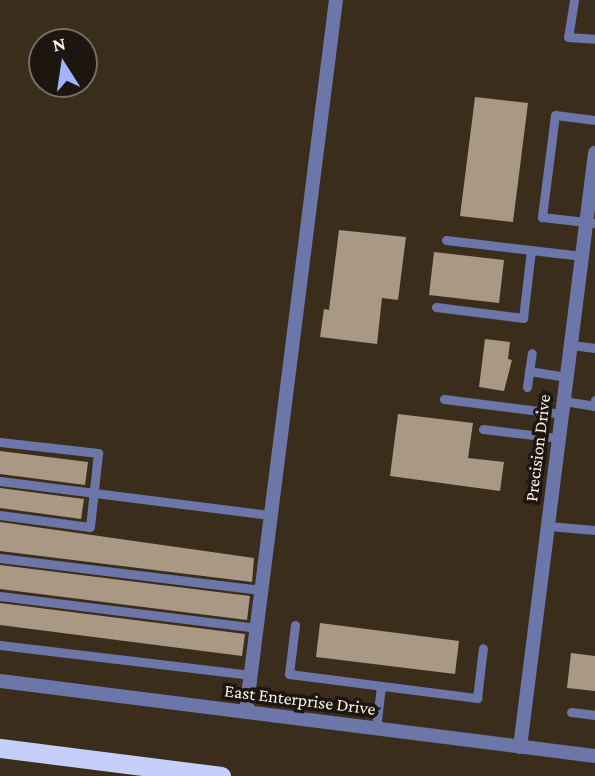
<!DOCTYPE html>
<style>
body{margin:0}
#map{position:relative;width:595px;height:776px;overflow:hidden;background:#3b2d1c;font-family:"Crimson Pro",serif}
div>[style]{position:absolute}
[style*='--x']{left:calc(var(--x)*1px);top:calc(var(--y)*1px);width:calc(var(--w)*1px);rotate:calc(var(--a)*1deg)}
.building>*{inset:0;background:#a99884}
.service>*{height:9px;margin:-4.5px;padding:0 4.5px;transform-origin:4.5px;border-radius:4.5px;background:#6c76a8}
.minor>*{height:14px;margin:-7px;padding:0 7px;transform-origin:7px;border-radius:7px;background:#6c76a8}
.trunk>*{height:19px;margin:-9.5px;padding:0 9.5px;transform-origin:9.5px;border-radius:9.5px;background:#c6cffa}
span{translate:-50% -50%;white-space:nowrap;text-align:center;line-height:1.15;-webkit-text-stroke:7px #1d160f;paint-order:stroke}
.street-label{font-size:18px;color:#fbf1e7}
.north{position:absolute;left:28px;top:28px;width:70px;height:70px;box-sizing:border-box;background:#1d160f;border:2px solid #766e65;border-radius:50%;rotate:348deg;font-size:19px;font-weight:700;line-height:28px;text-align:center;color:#fbf1e7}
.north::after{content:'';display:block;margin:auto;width:24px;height:32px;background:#a3b2fd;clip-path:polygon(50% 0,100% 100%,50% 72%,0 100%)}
</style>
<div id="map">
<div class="building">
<i style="clip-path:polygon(475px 97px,528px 103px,513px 222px,460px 216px)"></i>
<i style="clip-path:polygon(339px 230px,406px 237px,398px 300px,382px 298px,377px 344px,320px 337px,324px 309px,329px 310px)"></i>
<i style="clip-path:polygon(434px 252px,504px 260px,499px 303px,429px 295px)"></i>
<i style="clip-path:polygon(485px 339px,510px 342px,508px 359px,512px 360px,504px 391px,479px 387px)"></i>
<i style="clip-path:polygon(398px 414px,473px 423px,468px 458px,504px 462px,500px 491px,390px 476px)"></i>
<i style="clip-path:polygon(0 451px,88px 462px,85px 485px,0 474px)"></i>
<i style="clip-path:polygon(0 488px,84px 499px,81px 519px,0 508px)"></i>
<i style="clip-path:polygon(0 522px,254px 558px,252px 582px,0 551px)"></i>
<i style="clip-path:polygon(0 565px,250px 596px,247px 620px,0 589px)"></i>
<i style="clip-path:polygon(0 603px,245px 634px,242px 656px,0 625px)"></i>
<i style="clip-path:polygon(320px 623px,459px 641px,455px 674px,316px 657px)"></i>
<i style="clip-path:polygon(571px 653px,595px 656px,595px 691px,567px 688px)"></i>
</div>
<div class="service">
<i style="--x:574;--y:0;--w:37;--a:99"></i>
<i style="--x:568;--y:37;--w:27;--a:4"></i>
<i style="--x:595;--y:120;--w:40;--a:-172.9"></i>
<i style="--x:555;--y:115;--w:103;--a:97.3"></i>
<i style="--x:542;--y:217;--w:53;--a:6.5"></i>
<i style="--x:446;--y:240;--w:137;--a:6.7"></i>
<i style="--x:436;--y:307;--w:88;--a:7.2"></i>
<i style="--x:523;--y:318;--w:68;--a:-83.3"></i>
<i style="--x:571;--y:345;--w:24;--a:7"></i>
<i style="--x:529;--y:371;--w:38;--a:9"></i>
<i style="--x:527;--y:387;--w:34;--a:-82"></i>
<i style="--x:444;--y:399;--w:119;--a:7.2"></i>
<i style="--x:564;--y:401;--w:30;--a:9"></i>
<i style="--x:594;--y:406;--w:6;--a:-81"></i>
<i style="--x:483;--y:429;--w:77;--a:6.8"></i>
<i style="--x:0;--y:442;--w:99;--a:6.4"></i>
<i style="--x:98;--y:453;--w:74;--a:96.2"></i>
<i style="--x:90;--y:527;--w:91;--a:-172.4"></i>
<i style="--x:0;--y:481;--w:273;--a:7.2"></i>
<i style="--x:548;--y:526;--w:47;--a:4.9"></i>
<i style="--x:0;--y:558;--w:263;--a:7"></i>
<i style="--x:0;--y:596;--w:259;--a:7.1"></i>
<i style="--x:295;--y:625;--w:49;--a:97"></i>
<i style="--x:289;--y:674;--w:190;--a:7.3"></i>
<i style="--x:477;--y:698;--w:50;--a:-83.2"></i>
<i style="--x:0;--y:645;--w:253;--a:6.8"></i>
<i style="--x:571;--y:712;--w:24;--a:7"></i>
<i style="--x:376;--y:729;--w:43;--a:-83.4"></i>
</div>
<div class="minor">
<i style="--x:0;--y:681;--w:600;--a:7.18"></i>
<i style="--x:246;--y:712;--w:718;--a:-82.8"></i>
<i style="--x:520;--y:747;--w:599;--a:-82.8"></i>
</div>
<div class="trunk">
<i style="--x:0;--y:748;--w:223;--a:7.2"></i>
</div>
<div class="street-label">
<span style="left:538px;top:448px;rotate:-83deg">Precision Drive</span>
<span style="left:300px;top:700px;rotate:7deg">East Enterprise Drive</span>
</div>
<div class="north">N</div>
</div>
